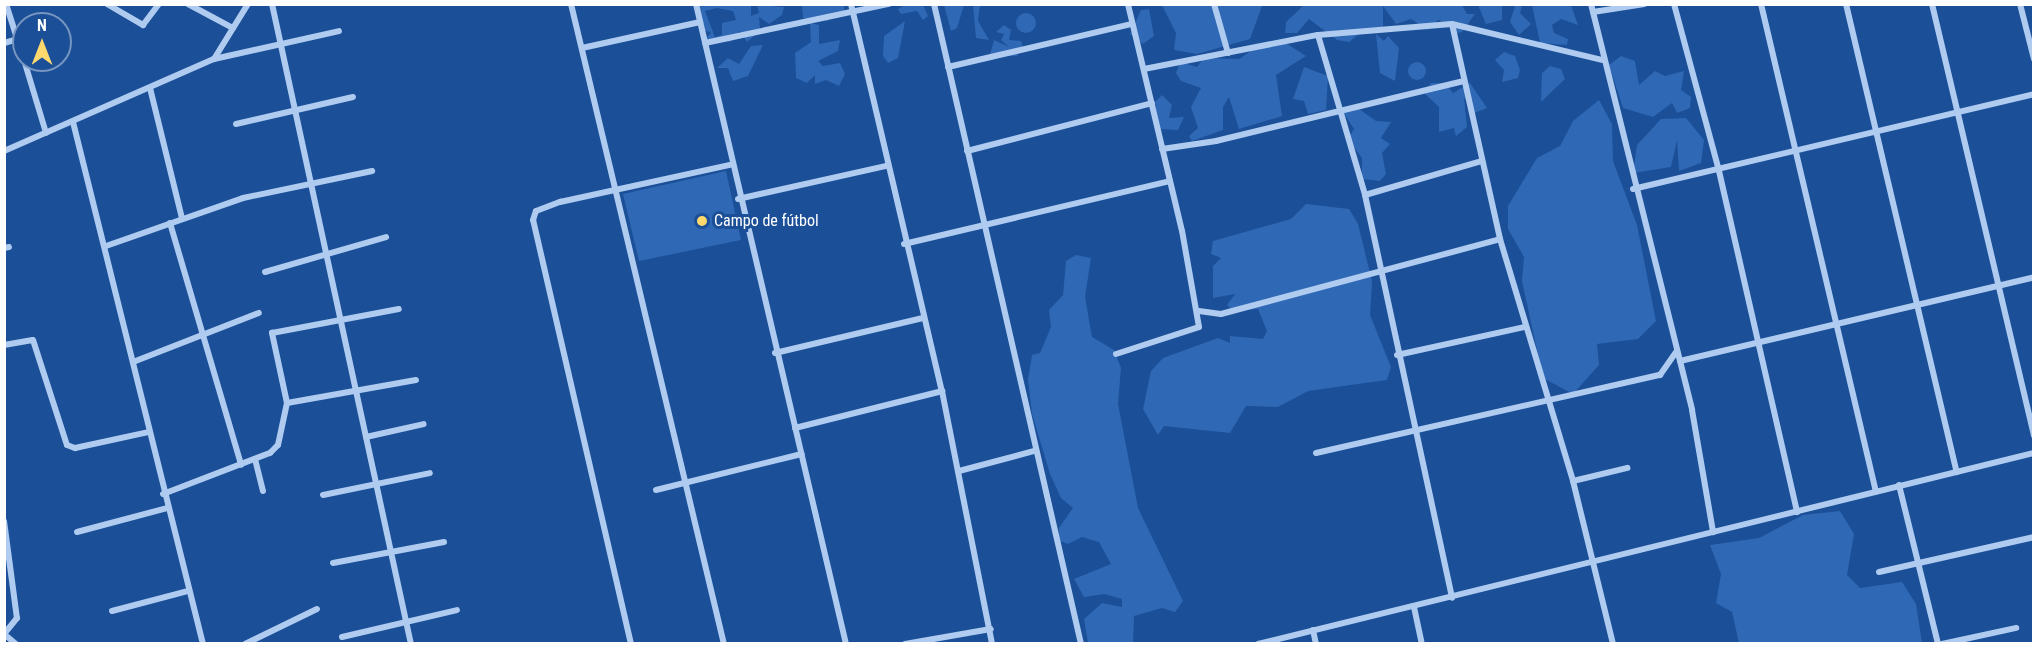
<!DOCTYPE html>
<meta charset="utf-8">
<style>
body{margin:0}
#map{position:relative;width:2038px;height:648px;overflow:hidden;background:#1b4f97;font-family:"Roboto Condensed",sans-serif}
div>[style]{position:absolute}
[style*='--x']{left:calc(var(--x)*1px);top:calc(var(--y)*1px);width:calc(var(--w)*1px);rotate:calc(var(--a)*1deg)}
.green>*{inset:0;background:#2f68b4}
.round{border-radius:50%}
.minor>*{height:6px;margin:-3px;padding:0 3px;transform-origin:3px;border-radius:3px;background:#afcbf0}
.dots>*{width:16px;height:16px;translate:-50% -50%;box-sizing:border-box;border:3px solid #1b4f97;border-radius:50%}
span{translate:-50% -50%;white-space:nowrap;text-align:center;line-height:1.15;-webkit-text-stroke:6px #1b4f97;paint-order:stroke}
.poi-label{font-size:16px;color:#fff}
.left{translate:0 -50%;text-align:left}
.frame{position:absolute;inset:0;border:6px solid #fff;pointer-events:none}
.north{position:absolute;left:12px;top:12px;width:60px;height:60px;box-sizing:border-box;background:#1b4f97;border:2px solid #7695c1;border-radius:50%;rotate:0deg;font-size:16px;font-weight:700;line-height:24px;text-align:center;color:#fff}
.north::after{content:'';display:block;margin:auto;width:21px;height:27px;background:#ffd86e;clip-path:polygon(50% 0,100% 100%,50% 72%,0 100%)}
</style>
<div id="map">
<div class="green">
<i style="clip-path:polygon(evenodd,697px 5px,751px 5px,751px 16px,759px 13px,757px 5px,784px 7px,782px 15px,769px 24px,759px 17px,760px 31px,747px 42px,740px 31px,730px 42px,706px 39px,711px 32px,704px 31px,697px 5px,717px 8px,733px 11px,736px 20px,722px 23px,722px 35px,715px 37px,705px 11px,717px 8px)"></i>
<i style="clip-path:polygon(802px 5px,844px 5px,844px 11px,827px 21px,803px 18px)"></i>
<i style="clip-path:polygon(905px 5px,923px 5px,928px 16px,923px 20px,917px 11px,901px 14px,898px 9px)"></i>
<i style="clip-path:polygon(964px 5px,957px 28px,951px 31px,944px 5px)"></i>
<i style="clip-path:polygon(973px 5px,980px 5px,978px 21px,989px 40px,976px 38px)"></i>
<i style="clip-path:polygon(1162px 5px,1262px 4px,1262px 6px,1250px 39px,1197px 54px,1174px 50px,1176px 33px)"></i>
<i style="clip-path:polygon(1304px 5px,1462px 5px,1467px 14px,1475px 14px,1462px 32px,1453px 34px,1451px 26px,1438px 20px,1428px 30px,1411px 19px,1396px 24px,1383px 6px,1383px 27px,1364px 30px,1349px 42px,1337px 40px,1309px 19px,1297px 33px,1285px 33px,1286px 22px)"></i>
<i style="clip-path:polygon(1478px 5px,1502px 5px,1502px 20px,1486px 24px)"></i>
<i style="clip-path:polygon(1522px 5px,1520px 13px,1531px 24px,1519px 35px,1510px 22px,1515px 6px)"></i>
<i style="clip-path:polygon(1532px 5px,1571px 5px,1578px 25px,1561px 19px,1552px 25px,1554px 33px,1568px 39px,1567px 45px,1540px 43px)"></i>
<i style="clip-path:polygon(1149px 9px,1154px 36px,1143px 44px,1130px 34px,1141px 10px)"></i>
<i class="round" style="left:1016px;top:13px;width:20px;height:20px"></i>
<i style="clip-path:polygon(905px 21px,898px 58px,888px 63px,883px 56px,884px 36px)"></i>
<i style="clip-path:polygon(810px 23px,819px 25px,819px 44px,840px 40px,838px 51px,818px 61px,823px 66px,840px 63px,845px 74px,839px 86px,826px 80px,815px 84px,815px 75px,807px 83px,796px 78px,795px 53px,811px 42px)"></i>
<i style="clip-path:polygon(1004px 25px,1011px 30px,1009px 40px,1021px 41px,1023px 48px,1017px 56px,990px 55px,994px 40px,1009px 47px,1001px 40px,1004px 34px,996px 32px)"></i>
<i style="clip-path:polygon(1376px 34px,1384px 41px,1388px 36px,1399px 48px,1395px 81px,1380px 73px)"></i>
<i style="clip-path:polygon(1281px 40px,1306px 56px,1276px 75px,1282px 116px,1239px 129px,1229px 97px,1223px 107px,1223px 130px,1192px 141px,1189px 136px,1198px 128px,1191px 107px,1201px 88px,1181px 81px,1176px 73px,1180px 62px,1197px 67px,1204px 58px,1239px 59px,1263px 43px)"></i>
<i style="clip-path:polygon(763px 45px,748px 76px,733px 81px,728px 68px,717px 68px,728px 58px,739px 64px,751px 46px)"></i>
<i style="clip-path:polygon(1504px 52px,1515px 56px,1520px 70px,1518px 78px,1502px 82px,1504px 70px,1495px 60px)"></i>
<i style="clip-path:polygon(1621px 56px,1635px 61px,1639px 85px,1655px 71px,1665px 76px,1684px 71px,1681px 90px,1691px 97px,1690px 108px,1677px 113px,1672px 103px,1653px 117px,1623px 108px,1609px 65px)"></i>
<i class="round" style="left:1408px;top:62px;width:18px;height:18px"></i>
<i style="clip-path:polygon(1550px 66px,1561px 69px,1565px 79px,1541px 102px,1542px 73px)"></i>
<i style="clip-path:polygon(1304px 67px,1328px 76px,1326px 110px,1308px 114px,1304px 101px,1293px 99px)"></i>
<i style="clip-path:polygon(1431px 83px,1445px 83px,1453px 93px,1470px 83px,1487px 108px,1474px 113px,1464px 97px,1467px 127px,1456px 136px,1454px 128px,1439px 132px,1439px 107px,1424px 93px)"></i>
<i style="clip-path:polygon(1162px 95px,1172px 105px,1169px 118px,1184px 117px,1178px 130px,1159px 129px,1155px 102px)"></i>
<i style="clip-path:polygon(1599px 100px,1612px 124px,1613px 161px,1637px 225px,1656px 321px,1638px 339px,1597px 344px,1599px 365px,1573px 394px,1543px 378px,1522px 281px,1524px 257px,1508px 229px,1508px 206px,1537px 158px,1560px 146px,1573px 121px)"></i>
<i style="clip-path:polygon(1359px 109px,1376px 121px,1391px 122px,1381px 138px,1390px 144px,1382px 153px,1386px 174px,1380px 181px,1362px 179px,1362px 158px,1348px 139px,1354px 129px,1343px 112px)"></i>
<i style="clip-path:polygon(1686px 118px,1704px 140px,1701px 163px,1679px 171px,1677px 140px,1671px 167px,1633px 173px,1637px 145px,1661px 119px)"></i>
<i style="clip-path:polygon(726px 171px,741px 240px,639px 261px,623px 194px)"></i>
<i style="clip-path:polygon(1306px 204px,1349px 209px,1358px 224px,1372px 281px,1370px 315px,1391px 367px,1387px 380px,1308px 391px,1278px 407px,1246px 406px,1230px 433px,1164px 426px,1158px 435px,1143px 409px,1151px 371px,1163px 358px,1218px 338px,1230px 343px,1230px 336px,1263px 339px,1267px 331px,1258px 309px,1233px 311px,1227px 305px,1235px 294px,1213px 298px,1213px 266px,1221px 258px,1211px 254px,1213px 241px,1291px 219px)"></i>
<i style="clip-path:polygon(1076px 255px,1091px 258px,1085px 297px,1092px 337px,1114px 350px,1121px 368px,1118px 404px,1138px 508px,1183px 601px,1175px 612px,1162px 608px,1134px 616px,1133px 643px,1088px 643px,1084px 619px,1102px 603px,1122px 607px,1122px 599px,1105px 594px,1084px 597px,1074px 579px,1111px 564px,1099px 542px,1082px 537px,1068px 544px,1058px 540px,1059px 528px,1073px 508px,1061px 498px,1050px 474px,1032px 414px,1028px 379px,1032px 355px,1040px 353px,1051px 327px,1049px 310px,1063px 295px,1066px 261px)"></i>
<i style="clip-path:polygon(1840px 511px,1854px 534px,1847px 575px,1860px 588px,1902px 582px,1916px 604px,1922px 643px,1739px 643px,1732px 612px,1716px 603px,1721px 574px,1710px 545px,1759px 538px,1803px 515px)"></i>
</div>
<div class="minor">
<i style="--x:6;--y:4;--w:59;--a:72.2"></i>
<i style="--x:107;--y:4;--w:42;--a:30.3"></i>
<i style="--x:143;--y:25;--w:26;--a:-53"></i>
<i style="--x:188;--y:4;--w:51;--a:28.1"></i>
<i style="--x:272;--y:4;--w:655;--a:77.75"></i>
<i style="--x:571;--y:4;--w:658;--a:76.56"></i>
<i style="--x:696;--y:4;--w:657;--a:76.81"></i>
<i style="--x:851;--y:4;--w:398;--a:76.8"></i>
<i style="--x:942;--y:391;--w:258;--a:78.8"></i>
<i style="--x:934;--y:4;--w:657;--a:77.06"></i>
<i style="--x:1214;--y:4;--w:51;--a:74.1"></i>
<i style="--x:1591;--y:4;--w:418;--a:76"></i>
<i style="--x:1692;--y:410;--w:124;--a:80.2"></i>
<i style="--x:1674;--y:4;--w:173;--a:74.9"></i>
<i style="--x:1719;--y:171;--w:350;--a:77.1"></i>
<i style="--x:1761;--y:4;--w:501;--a:76.74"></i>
<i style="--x:1846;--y:4;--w:481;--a:76.7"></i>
<i style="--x:1932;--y:4;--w:444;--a:76.7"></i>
<i style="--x:2020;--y:4;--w:57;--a:75.7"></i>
<i style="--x:1593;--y:12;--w:52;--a:-8.9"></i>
<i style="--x:1452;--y:24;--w:220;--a:77.4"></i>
<i style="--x:1500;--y:239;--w:253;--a:73.2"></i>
<i style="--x:1573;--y:481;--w:168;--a:76.2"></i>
<i style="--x:1318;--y:35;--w:167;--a:73.6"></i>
<i style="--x:1365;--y:195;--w:412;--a:77.8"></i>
<i style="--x:4;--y:43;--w:15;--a:-16"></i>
<i style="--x:705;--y:43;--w:188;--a:-12"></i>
<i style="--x:582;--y:48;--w:121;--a:-12.4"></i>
<i style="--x:214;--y:59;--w:128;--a:-12.6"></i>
<i style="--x:24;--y:60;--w:76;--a:73.2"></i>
<i style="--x:948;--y:67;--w:189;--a:-13.2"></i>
<i style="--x:1144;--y:69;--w:177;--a:-11.1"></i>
<i style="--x:1318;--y:35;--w:134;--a:-4.7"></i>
<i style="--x:1452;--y:24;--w:154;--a:13.5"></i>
<i style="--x:150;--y:88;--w:134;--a:76.2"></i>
<i style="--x:73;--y:122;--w:538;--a:76.02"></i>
<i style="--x:236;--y:124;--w:120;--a:-13"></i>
<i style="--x:1162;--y:149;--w:55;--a:-8.4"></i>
<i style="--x:1216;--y:141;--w:255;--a:-13.6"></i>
<i style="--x:4;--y:151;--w:229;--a:-23.7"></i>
<i style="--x:214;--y:59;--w:65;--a:-58.3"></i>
<i style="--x:967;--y:151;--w:191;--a:-14.5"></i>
<i style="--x:1633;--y:189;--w:412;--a:-13.3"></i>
<i style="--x:1365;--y:195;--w:122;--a:-16.2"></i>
<i style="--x:738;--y:199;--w:152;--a:-12.6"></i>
<i style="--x:170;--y:223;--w:252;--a:73.6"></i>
<i style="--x:904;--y:244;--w:273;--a:-13.3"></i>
<i style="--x:106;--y:246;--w:145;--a:-19.3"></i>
<i style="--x:243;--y:198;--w:132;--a:-11.8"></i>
<i style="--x:4;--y:248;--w:5;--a:-11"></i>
<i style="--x:265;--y:272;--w:126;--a:-16.1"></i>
<i style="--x:1199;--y:311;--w:22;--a:8"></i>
<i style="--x:1221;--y:314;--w:289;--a:-15"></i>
<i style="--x:4;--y:345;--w:29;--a:-10"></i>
<i style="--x:33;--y:340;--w:110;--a:72.1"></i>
<i style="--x:67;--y:445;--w:9;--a:21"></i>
<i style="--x:75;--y:448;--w:76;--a:-12.2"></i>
<i style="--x:775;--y:353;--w:152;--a:-13.3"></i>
<i style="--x:1116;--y:354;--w:87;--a:-18"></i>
<i style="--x:1199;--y:327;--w:97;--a:-100"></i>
<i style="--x:1182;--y:231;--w:233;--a:-103.4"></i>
<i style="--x:1397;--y:355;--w:130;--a:-12.4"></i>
<i style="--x:1680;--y:361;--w:364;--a:-13.3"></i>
<i style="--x:133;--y:362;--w:135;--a:-21.3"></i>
<i style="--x:287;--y:403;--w:131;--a:-10.1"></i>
<i style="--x:795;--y:428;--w:152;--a:-14.1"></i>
<i style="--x:366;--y:437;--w:59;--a:-12.6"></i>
<i style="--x:1316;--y:453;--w:353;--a:-12.8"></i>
<i style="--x:1660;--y:375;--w:29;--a:-55"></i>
<i style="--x:255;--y:459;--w:33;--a:76"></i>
<i style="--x:959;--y:471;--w:78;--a:-14.9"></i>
<i style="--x:1573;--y:481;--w:56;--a:-13.5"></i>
<i style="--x:1899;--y:485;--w:164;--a:76.2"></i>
<i style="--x:656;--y:490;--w:150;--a:-13.9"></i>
<i style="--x:163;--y:494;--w:115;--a:-21"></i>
<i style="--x:270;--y:453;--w:11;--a:-45"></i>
<i style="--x:278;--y:445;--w:43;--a:-77.9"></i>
<i style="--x:287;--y:403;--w:72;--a:-102.1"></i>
<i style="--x:272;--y:333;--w:129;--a:-10.7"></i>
<i style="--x:323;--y:495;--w:109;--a:-11.6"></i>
<i style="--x:4;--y:521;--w:98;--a:82.4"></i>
<i style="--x:17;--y:618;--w:21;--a:129"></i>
<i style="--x:77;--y:532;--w:93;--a:-14.9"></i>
<i style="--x:333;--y:563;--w:113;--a:-10.7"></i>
<i style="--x:1879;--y:572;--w:159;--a:-12.7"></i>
<i style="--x:1414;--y:607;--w:38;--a:78"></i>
<i style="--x:112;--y:611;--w:79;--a:-14.7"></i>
<i style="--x:1313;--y:630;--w:14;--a:78"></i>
<i style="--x:4;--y:634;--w:16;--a:40"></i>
<i style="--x:342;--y:637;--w:118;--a:-13.2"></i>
<i style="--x:245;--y:644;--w:80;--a:-25.9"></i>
<i style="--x:631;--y:644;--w:435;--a:-103"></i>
<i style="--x:533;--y:220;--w:9;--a:-72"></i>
<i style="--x:536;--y:211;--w:26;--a:-21"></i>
<i style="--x:560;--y:202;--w:174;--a:-12.3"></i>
<i style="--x:905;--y:644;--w:87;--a:-9.9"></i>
<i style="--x:1258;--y:644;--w:799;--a:-13.83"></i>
<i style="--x:1942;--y:644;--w:76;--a:-12.2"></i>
</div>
<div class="dots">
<i style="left:702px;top:221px;background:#ffd86e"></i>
</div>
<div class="poi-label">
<span class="left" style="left:714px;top:221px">Campo de fútbol</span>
</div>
<div class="frame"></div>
<div class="north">N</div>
</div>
